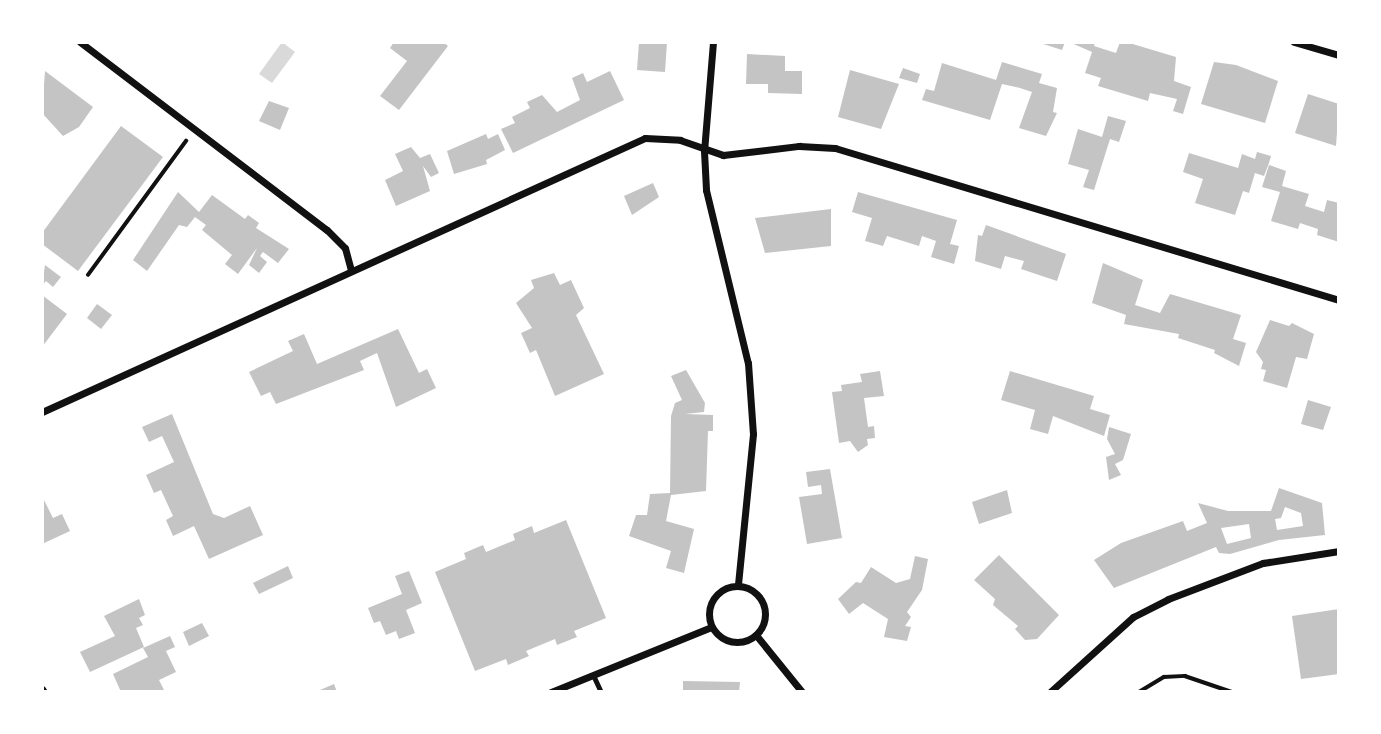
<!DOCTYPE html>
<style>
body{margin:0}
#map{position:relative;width:1381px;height:734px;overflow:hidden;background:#fff;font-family:Barlow,sans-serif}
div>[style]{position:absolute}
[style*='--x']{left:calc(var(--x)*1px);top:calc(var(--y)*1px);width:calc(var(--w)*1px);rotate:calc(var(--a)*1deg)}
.water>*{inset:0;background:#d9d9d9}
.building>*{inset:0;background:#c4c4c4}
.path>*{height:3.5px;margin:-1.75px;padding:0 1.75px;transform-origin:1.75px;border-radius:1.75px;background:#111}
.service>*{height:5px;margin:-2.5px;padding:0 2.5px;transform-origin:2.5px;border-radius:2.5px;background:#111}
.minor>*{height:7px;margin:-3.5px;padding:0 3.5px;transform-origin:3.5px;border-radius:3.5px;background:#111}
.minor>.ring{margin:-3.5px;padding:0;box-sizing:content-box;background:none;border:7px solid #111;border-radius:50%}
span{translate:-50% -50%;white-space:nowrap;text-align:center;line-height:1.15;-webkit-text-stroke:7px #fff;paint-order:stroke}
.frame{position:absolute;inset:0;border:44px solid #fff;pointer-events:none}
</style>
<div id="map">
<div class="water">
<i style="clip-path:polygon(282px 42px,295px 52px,272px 83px,259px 74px)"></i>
</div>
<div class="building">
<i style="clip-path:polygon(394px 42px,443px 42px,448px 46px,399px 110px,380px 96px,407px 61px,390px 48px)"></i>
<i style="clip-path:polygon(639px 42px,667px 42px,665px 72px,637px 70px)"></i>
<i style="clip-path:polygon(1037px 42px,1065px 42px,1062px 50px)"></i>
<i style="clip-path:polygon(1069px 42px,1095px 42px,1094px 46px,1116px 53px,1120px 42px,1126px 42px,1176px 57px,1174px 81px,1191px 87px,1183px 114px,1173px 111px,1177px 99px,1150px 93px,1148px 101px,1098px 86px,1101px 78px,1085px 73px,1092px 52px)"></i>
<i style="clip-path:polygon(747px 54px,785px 56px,785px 71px,802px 71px,802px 94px,768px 93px,768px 84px,746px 84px)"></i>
<i style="clip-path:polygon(1002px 62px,1042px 74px,1039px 83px,1057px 88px,1053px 112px,1057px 113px,1046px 136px,1019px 128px,1032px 92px,1020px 88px,1002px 84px,990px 120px,922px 100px,926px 89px,934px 91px,942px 63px,996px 80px)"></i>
<i style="clip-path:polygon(1214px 62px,1236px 65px,1278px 81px,1265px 123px,1201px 104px)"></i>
<i style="clip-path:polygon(903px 68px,920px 74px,917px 83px,899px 78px)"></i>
<i style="clip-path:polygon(850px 70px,899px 84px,881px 129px,838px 117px)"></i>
<i style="clip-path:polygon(45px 71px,93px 107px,79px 127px,63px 136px,42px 113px)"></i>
<i style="clip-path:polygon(610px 71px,624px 100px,513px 153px,501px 129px,515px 123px,512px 117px,530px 108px,527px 102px,542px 95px,557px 112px,580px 100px,572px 78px,583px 73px,587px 82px)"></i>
<i style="clip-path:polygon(1308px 94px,1339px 104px,1336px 146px,1295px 133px)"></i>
<i style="clip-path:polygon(269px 101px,289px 108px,280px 130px,259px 121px)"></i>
<i style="clip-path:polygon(1108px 116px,1126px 121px,1119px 142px,1110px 139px,1094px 190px,1083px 187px,1089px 170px,1068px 164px,1078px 129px,1102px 137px)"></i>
<i style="clip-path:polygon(121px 126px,163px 157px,78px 271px,42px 244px,42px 233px)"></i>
<i style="clip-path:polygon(486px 134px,488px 139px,498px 134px,505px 150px,486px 160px,487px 164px,454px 174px,447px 151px)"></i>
<i style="clip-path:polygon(411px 147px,420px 158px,430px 154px,439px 173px,431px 177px,423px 166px,430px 191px,396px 206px,385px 180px,403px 171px,395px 154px)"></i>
<i style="clip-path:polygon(1257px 152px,1271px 156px,1269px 163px,1264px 176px,1255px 173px,1249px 193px,1243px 191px,1235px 215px,1195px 203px,1203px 179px,1183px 172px,1189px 153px,1238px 168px,1242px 154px,1255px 159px)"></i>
<i style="clip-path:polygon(1269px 165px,1286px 171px,1282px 186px,1309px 194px,1305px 206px,1324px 212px,1327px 200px,1339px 203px,1339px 242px,1317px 235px,1318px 229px,1300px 223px,1298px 229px,1271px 221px,1280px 192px,1262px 187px)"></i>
<i style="clip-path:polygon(653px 183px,659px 197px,632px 215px,624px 196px)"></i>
<i style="clip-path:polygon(178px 192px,199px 212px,212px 195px,245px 219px,248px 215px,259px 223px,256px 228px,289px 249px,278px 263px,263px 252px,260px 256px,267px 262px,259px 273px,249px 265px,257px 248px,238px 274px,225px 264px,232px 255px,202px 230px,206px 225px,195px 217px,187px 227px,179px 225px,147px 271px,133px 260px)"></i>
<i style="clip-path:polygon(858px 192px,957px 220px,950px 244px,959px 246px,954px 264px,931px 257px,936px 241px,922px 236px,919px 246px,887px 236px,883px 246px,865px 241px,872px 218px,852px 212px)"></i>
<i style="clip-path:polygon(831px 209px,831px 246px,765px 253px,755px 218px)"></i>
<i style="clip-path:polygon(986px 225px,1066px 254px,1057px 281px,1021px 269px,1024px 261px,1005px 256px,1001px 269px,975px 261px,978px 235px,982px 236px)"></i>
<i style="clip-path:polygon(1103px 263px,1143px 280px,1135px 305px,1160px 313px,1170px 294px,1241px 315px,1233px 339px,1246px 343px,1239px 366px,1214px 353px,1215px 350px,1178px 338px,1179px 334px,1124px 324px,1126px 315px,1092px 303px)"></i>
<i style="clip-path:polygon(45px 265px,61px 277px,53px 287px,46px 281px,42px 286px)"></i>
<i style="clip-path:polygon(554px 273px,560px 285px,571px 280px,584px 308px,576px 315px,604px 374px,555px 396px,536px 350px,530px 353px,521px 333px,532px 328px,516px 303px,534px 288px,531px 280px)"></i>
<i style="clip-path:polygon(42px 295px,67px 314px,42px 347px)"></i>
<i style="clip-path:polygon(97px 304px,112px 315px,101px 329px,87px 318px)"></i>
<i style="clip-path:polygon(1270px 320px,1289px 326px,1292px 323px,1314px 334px,1307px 359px,1296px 357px,1287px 388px,1263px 381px,1266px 370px,1261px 369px,1263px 362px,1256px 352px)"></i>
<i style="clip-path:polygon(398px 329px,419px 373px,427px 369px,436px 388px,396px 407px,377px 353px,360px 361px,364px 370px,276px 404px,270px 392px,261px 396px,249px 372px,293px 351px,288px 341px,304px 334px,317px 364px)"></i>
<i style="clip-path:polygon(686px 370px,705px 403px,704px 412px,685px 414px,713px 415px,713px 431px,708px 431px,706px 491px,671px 495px,666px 521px,694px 529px,684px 573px,666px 568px,671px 551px,629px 536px,636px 515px,647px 515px,650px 494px,670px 493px,671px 416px,675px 403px,682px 400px,671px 376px)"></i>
<i style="clip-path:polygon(880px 371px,884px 396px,864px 398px,868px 427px,874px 426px,875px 438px,867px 439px,868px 445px,858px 452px,850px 441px,839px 443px,832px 392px,842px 391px,841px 385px,862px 382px,860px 374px)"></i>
<i style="clip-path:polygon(1010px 371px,1094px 396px,1090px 409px,1110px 415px,1104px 436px,1053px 416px,1048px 434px,1030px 429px,1035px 410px,1001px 400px)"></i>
<i style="clip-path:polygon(1308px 400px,1331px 407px,1323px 430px,1301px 424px)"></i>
<i style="clip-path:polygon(172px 414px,213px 514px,224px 518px,250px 506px,263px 535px,209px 559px,194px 526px,173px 536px,166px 520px,173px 516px,161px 490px,154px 493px,146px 475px,174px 462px,162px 436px,149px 442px,142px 427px)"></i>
<i style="clip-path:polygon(1109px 427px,1131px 434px,1123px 460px,1115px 464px,1121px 475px,1109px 480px,1106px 457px,1115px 454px,1107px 439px)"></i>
<i style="clip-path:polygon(830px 469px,842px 538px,807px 544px,799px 497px,822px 494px,821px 485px,808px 487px,806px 472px)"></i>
<i style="clip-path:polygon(evenodd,1279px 488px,1322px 503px,1325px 535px,1279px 540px,1230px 554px,1219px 553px,1216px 547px,1114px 588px,1094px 560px,1121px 543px,1183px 521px,1187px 531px,1207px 523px,1198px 503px,1228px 511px,1271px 511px,1279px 488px,1285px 507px,1301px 513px,1303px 526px,1277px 530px,1275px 519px,1281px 518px,1285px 507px,1279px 488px,1249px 524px,1251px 538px,1227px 544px,1221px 528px,1249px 524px)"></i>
<i style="clip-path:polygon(1007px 490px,1012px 513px,979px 524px,972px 502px)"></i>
<i style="clip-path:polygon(42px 496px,53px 518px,62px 514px,70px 531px,42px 544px)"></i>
<i style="clip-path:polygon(566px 520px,606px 618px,574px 631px,577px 637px,557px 645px,555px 639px,526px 651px,529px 656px,508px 665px,506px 659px,475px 671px,435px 572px,466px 559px,464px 553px,483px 545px,486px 552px,515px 540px,513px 534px,532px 526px,534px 533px)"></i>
<i style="clip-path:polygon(999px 555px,1059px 615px,1037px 639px,1025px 640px,1015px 629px,1018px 626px,993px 605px,995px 599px,974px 580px)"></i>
<i style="clip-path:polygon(915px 556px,928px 559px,922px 590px,907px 612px,911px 617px,905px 626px,911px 627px,907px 641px,884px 637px,888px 619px,863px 603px,849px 614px,838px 599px,856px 582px,861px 583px,871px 567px,896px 583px,910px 579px)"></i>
<i style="clip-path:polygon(288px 566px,293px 578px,259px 594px,253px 583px)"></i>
<i style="clip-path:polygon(409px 571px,422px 603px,406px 610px,415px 633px,399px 639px,396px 631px,386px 635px,380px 621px,374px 623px,368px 608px,402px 594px,395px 576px)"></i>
<i style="clip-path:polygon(139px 599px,145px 615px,139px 618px,143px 625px,136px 628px,144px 647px,90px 672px,80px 652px,115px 636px,104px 616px)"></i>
<i style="clip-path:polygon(1339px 609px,1339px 674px,1301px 679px,1292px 616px)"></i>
<i style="clip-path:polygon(202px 623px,209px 636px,189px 646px,183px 632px)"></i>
<i style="clip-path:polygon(170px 636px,175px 647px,166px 651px,176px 672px,159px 680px,165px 692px,121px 692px,113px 674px,148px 657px,143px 648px)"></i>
<i style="clip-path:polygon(683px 681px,740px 682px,739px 692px,683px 692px)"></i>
<i style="clip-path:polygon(334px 684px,337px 692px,321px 692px,320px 690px)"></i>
</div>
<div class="path">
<i style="--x:88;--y:275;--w:166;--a:-53.8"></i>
<i style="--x:1139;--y:692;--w:29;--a:-31"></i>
<i style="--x:1164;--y:677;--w:21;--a:-3"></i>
<i style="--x:1185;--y:676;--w:50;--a:18.8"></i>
</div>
<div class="service">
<i style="--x:593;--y:675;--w:19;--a:65"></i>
</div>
<div class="minor">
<i style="--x:80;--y:42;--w:310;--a:37.3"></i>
<i style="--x:327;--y:230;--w:25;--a:45"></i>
<i style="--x:345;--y:248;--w:23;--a:75"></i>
<i style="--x:713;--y:42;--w:109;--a:94.7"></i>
<i style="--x:704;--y:151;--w:39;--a:87"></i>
<i style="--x:706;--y:190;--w:178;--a:76.4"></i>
<i style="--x:748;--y:363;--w:71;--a:86"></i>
<i style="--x:753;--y:434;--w:152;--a:95.7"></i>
<i style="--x:1294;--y:42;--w:47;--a:16.1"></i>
<i style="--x:42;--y:412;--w:662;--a:-24.44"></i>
<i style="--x:645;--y:138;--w:35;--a:3"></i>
<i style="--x:680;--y:140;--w:46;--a:19.2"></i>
<i style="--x:723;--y:155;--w:77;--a:-6.8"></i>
<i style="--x:799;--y:146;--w:36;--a:3"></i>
<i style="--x:835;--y:148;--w:526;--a:16.78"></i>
<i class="ring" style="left:709px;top:586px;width:49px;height:49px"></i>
<i style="--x:756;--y:635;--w:73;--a:51.1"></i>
<i style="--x:42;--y:689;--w:4;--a:56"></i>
<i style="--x:551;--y:692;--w:173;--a:-22.1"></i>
<i style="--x:1050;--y:692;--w:112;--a:-42.1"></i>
<i style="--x:1133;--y:617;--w:39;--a:-27"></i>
<i style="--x:1168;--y:599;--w:102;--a:-20.8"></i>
<i style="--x:1263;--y:563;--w:77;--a:-9"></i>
</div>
<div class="frame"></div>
</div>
